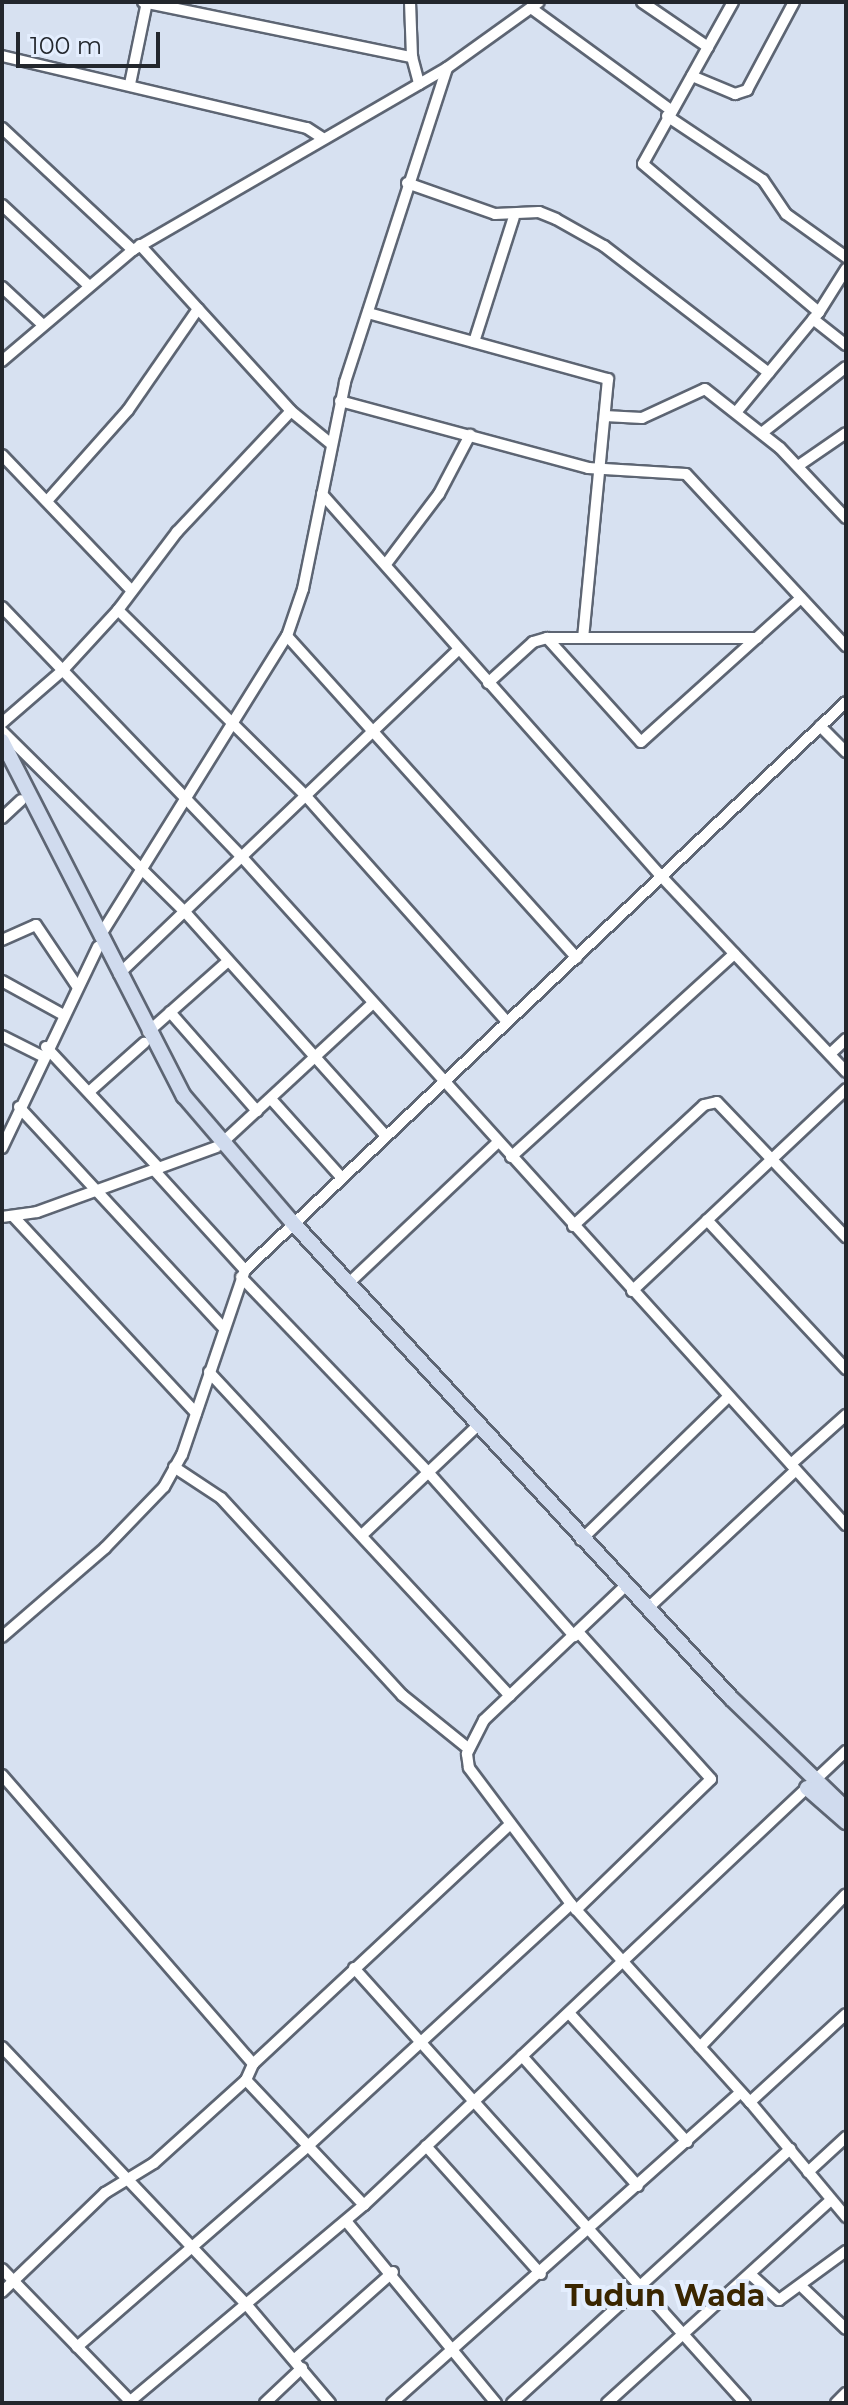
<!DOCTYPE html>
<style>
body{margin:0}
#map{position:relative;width:848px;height:2405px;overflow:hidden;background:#d7e1f1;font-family:Montserrat,sans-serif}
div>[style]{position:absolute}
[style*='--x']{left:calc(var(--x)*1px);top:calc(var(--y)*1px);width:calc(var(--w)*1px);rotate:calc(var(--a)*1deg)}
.roads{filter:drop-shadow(2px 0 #5d6573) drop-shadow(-2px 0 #5d6573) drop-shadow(0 2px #5d6573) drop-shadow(0 -2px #5d6573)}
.street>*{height:10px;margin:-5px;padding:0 5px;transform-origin:5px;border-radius:5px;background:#fff}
.secondary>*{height:14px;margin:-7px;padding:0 7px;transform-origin:7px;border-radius:7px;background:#d0dbee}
span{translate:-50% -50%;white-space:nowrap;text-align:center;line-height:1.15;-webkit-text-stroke:8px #e4eefe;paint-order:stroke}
.district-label{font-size:30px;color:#3a2600;font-weight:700}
.frame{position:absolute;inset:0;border:4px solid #23272d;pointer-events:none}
.scale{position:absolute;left:16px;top:32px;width:144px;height:36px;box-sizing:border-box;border:4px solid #23272d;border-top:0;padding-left:10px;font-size:24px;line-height:28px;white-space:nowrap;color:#23272d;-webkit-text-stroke:6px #e4eefe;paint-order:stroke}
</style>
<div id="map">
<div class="roads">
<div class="street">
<i style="--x:143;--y:2;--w:275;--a:11.6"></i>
<i style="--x:410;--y:2;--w:55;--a:87.9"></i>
<i style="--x:412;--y:57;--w:28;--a:75"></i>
<i style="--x:642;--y:2;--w:80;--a:34.3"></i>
<i style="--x:733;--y:2;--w:185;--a:119.1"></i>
<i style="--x:643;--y:164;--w:230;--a:40.1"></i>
<i style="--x:531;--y:8;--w:173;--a:36.1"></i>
<i style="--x:2;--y:56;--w:313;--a:13.3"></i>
<i style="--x:307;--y:128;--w:17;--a:33"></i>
<i style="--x:692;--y:76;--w:47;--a:22.7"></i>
<i style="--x:735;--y:94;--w:13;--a:-18"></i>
<i style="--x:747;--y:90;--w:100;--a:-61.9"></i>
<i style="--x:130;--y:84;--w:84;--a:-78.3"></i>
<i style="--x:667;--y:116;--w:115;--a:33.7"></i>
<i style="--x:763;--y:180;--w:41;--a:55.9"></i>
<i style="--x:786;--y:214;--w:74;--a:35.6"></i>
<i style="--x:2;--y:128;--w:179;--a:43"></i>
<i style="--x:407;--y:183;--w:93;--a:19.4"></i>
<i style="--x:495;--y:214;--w:44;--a:-2.6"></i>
<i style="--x:539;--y:212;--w:18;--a:22"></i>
<i style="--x:556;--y:219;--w:55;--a:29.4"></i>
<i style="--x:604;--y:246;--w:208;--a:37.6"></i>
<i style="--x:2;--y:205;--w:117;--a:42.9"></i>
<i style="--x:140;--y:245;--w:224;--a:47.7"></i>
<i style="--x:291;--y:411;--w:50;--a:39.4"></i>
<i style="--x:2;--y:287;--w:56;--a:42.8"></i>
<i style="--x:368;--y:313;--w:249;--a:15.4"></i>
<i style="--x:608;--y:379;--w:260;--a:95.5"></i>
<i style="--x:813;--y:319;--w:42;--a:38.2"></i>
<i style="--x:474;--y:342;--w:131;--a:-72.3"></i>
<i style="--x:2;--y:361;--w:172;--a:-40.3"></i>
<i style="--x:133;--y:250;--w:363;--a:-30.1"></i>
<i style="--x:447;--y:68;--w:113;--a:-35.7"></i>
<i style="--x:340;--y:401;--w:257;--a:15.1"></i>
<i style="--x:588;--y:468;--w:98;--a:3.5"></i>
<i style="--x:686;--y:474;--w:235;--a:47.1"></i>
<i style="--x:738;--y:410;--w:127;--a:-50.4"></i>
<i style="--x:819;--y:312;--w:51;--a:-57.9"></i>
<i style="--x:605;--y:416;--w:37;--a:3"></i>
<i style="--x:642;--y:418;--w:69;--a:-24.7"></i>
<i style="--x:705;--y:389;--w:95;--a:38.2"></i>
<i style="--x:780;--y:448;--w:96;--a:46.7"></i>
<i style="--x:763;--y:432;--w:105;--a:-38.1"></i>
<i style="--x:2;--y:455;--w:188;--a:46.3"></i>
<i style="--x:798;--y:466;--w:58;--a:-34.5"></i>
<i style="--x:322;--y:494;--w:509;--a:48.42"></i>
<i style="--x:660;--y:875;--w:271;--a:46.6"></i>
<i style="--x:47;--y:501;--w:122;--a:-48.3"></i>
<i style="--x:128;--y:410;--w:123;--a:-55.3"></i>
<i style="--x:386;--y:564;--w:88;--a:-52.9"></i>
<i style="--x:439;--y:494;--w:67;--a:-62.3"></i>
<i style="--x:2;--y:607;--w:345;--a:46.2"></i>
<i style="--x:241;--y:856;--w:902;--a:47.88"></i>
<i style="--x:118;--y:610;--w:263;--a:44.7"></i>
<i style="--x:305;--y:795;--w:304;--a:48.3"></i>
<i style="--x:287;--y:636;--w:433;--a:48"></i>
<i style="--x:547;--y:638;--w:140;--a:47.9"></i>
<i style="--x:641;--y:742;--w:215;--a:-42"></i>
<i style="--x:488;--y:683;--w:61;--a:-42.3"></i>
<i style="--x:533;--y:642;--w:15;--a:-16"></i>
<i style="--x:547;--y:638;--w:210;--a:0"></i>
<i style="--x:2;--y:723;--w:79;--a:-40.9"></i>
<i style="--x:62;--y:671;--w:83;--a:-47.4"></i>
<i style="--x:118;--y:610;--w:98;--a:-52.9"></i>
<i style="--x:177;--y:532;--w:166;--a:-46.7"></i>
<i style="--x:820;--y:726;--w:37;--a:45"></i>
<i style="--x:2;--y:731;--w:257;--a:44.7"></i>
<i style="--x:185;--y:912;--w:301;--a:48.1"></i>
<i style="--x:2;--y:818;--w:26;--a:-43"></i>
<i style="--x:100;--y:936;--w:354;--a:-58.1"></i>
<i style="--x:287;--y:636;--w:50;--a:-71.2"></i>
<i style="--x:303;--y:589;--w:211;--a:-78.5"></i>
<i style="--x:345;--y:382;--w:330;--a:-72"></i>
<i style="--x:2;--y:940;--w:37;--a:-24"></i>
<i style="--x:36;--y:925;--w:73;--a:56.1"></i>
<i style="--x:119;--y:974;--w:469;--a:-43.7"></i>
<i style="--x:2;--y:981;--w:68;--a:28.8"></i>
<i style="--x:170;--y:1012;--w:132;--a:48.7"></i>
<i style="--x:148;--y:1032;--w:107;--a:-41.6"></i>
<i style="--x:2;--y:1036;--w:45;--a:26.6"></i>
<i style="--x:46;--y:1047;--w:166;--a:47"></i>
<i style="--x:830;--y:1054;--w:22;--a:-43"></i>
<i style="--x:89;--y:1092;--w:74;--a:-41.7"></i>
<i style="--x:271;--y:1099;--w:106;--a:48.1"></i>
<i style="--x:19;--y:1107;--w:300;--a:47.2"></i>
<i style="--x:223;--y:1142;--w:203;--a:-42.8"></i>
<i style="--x:2;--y:1148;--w:223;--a:-64.5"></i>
<i style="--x:511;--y:1157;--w:302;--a:-42.3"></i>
<i style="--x:154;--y:1170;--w:135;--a:47.7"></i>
<i style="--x:13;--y:1216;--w:269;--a:47.1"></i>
<i style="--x:2;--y:1217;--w:35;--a:-8"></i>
<i style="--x:37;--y:1212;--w:191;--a:-19.9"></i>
<i style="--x:707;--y:1220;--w:204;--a:47"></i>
<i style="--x:573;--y:1226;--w:178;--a:-42.7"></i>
<i style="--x:704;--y:1105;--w:13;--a:-13"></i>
<i style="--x:717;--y:1102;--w:187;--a:46.3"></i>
<i style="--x:241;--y:1277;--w:270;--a:46.2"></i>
<i style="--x:428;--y:1472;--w:220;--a:48.3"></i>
<i style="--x:349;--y:1283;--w:204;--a:-43.4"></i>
<i style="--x:632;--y:1291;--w:294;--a:-43.3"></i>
<i style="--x:209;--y:1372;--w:442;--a:47.1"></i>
<i style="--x:791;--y:1464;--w:74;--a:-41.7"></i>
<i style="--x:174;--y:1467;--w:56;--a:33.4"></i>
<i style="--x:221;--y:1498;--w:268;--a:47.4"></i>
<i style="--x:402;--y:1695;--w:86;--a:38.9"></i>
<i style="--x:362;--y:1535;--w:154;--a:-43.4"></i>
<i style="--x:581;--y:1540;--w:205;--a:-44.2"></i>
<i style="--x:621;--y:1590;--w:189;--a:136.5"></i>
<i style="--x:484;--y:1720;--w:38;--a:117"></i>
<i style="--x:467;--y:1754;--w:14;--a:82"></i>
<i style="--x:469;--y:1768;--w:170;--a:53.1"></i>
<i style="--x:571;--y:1904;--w:267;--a:47.9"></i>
<i style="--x:750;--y:2102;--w:150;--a:50.1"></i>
<i style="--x:648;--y:1608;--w:202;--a:-43"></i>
<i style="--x:2;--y:1637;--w:136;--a:-40.8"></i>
<i style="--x:105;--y:1548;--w:85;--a:-46"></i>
<i style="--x:164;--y:1487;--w:37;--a:-61"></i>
<i style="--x:182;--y:1455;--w:195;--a:-71.2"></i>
<i style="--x:245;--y:1270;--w:827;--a:-43.38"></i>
<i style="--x:2;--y:1775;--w:383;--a:49"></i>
<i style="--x:576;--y:1910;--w:188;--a:-44.1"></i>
<i style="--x:711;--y:1779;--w:198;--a:-132.1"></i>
<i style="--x:354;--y:1968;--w:585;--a:48.05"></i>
<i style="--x:569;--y:2013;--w:175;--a:47.5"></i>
<i style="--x:2;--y:2047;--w:354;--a:46.5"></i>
<i style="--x:246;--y:2304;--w:130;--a:49.7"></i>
<i style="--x:700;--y:2047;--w:211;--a:-46.3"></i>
<i style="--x:522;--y:2056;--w:174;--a:48.3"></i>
<i style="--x:246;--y:2080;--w:172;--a:46.7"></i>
<i style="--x:750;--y:2102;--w:130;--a:-42.5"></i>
<i style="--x:426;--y:2146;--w:172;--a:48.1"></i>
<i style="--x:808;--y:2172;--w:52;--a:-42.6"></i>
<i style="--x:346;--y:2221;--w:236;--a:50.5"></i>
<i style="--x:2;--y:2269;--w:187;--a:45.9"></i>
<i style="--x:750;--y:2274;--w:39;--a:42"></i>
<i style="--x:779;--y:2300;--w:83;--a:-36.2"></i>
<i style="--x:801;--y:2286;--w:62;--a:43.7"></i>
<i style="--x:2;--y:2292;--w:143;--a:-43.9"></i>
<i style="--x:105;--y:2193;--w:57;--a:-31.5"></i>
<i style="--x:154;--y:2163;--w:124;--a:-42.1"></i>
<i style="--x:246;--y:2080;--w:17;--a:-66"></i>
<i style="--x:253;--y:2064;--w:352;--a:-43"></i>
<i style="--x:77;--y:2347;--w:308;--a:-41"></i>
<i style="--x:309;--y:2145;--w:356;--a:-42.6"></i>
<i style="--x:295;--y:2359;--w:131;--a:-41.6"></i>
<i style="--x:128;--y:2403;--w:308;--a:-40"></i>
<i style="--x:364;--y:2205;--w:662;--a:-43.29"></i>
<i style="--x:265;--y:2403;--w:51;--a:-43.4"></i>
<i style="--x:392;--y:2403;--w:467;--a:-41.7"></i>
<i style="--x:512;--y:2403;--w:377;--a:-42.4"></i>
<i style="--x:607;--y:2403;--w:302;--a:-42.2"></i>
<i style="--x:836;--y:2403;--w:14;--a:-45"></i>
</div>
<div class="secondary">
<i style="--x:2;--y:741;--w:399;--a:62.9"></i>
<i style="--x:184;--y:1096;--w:167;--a:49.4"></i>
<i style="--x:293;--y:1223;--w:646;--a:47.32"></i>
<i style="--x:731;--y:1698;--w:160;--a:44"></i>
<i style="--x:807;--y:1788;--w:52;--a:41.1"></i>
</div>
</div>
<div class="district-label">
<span style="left:665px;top:2296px">Tudun Wada</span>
</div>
<div class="frame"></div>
<div class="scale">100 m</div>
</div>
